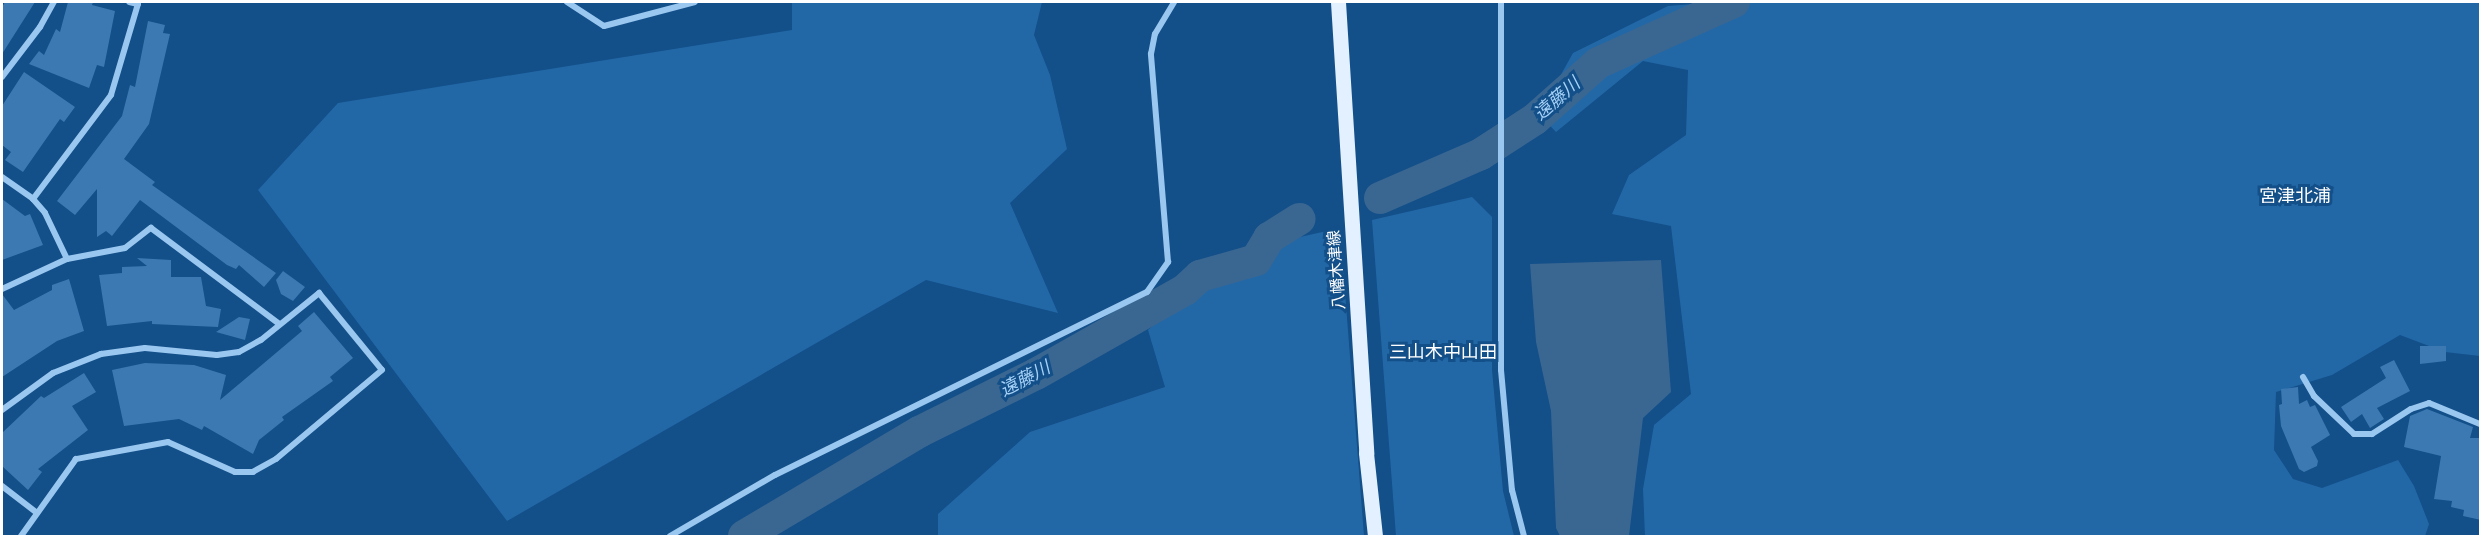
<!DOCTYPE html>
<meta charset="utf-8">
<style>
body{margin:0}
#map{position:relative;width:2482px;height:538px;overflow:hidden;background:#134f89;font-family:Figtree,"Noto Sans JP",sans-serif}
div>[style]{position:absolute}
[style*='--x']{left:calc(var(--x)*1px);top:calc(var(--y)*1px);width:calc(var(--w)*1px);rotate:calc(var(--a)*1deg)}
.green>*{inset:0;background:#2268a7}
.water>*{inset:0;background:#3a6792}
.river>*{height:32px;margin:-16px;padding:0 16px;transform-origin:16px;border-radius:16px;background:#3a6792}
.building>*{inset:0;background:#3c79b3}
.street>*{height:6px;margin:-3px;padding:0 3px;transform-origin:3px;border-radius:3px;background:#99c7f0}
.primary>*{height:15px;margin:-7.5px;padding:0 7.5px;transform-origin:7.5px;border-radius:7.5px;background:#e2f0ff}
span{translate:-50% -50%;white-space:nowrap;text-align:center;line-height:1.15;-webkit-text-stroke:6px #134f89;paint-order:stroke}
.street-label{font-size:16px;color:#fff}
.water-label{font-size:18px;color:#a5d1f7;font-style:italic}
.neighbourhood-label{font-size:18px;color:#fff}
.frame{position:absolute;inset:0;border:3px solid #fff;pointer-events:none}
</style>
<div id="map">
<div class="green">
<i style="clip-path:polygon(792px 2px,1042px 2px,1034px 35px,1050px 75px,1067px 149px,1010px 203px,1058px 313px,926px 280px,507px 521px,258px 190px,338px 103px,792px 30px)"></i>
<i style="clip-path:polygon(1720px 2px,2480px 2px,2480px 356px,2445px 352px,2400px 335px,2332px 375px,2276px 392px,2274px 450px,2293px 479px,2322px 488px,2398px 460px,2414px 486px,2429px 524px,2425px 536px,1645px 536px,1643px 489px,1654px 425px,1691px 394px,1671px 226px,1612px 214px,1629px 175px,1686px 135px,1688px 70px,1643px 61px,1556px 132px,1539px 114px,1573px 53px,1668px 6px)"></i>
<i style="clip-path:polygon(1472px 197px,1492px 217px,1492px 370px,1503px 491px,1514px 536px,1396px 536px,1372px 220px)"></i>
<i style="clip-path:polygon(1340px 228px,1364px 536px,938px 536px,938px 514px,1030px 432px,1165px 387px,1148px 330px,1233px 252px)"></i>
</div>
<div class="water">
<i style="clip-path:polygon(1661px 260px,1671px 392px,1643px 418px,1629px 536px,1560px 536px,1556px 528px,1551px 411px,1536px 342px,1530px 264px)"></i>
</div>
<div class="river">
<i style="--x:1380;--y:198;--w:110;--a:-23.5"></i>
<i style="--x:1481;--y:154;--w:64;--a:-32.9"></i>
<i style="--x:1535;--y:119;--w:84;--a:-41.6"></i>
<i style="--x:1598;--y:63;--w:149;--a:-24.2"></i>
<i style="--x:744;--y:536;--w:204;--a:-30.7"></i>
<i style="--x:919;--y:432;--w:131;--a:-26.4"></i>
<i style="--x:1036;--y:374;--w:172;--a:-29.5"></i>
<i style="--x:1186;--y:289;--w:19;--a:-43"></i>
<i style="--x:1200;--y:276;--w:58;--a:-15.9"></i>
<i style="--x:1256;--y:260;--w:26;--a:-59"></i>
<i style="--x:1269;--y:238;--w:36;--a:-32"></i>
</div>
<div class="building">
<i style="clip-path:polygon(5px 2px,35px 2px,2px 54px,2px 7px)"></i>
<i style="clip-path:polygon(68px 2px,93px 2px,92px 5px,115px 11px,104px 67px,97px 65px,89px 88px,29px 64px,39px 51px,44px 55px,56px 29px,60px 32px)"></i>
<i style="clip-path:polygon(148px 21px,165px 25px,163px 33px,170px 34px,149px 124px,124px 159px,155px 182px,152px 185px,276px 273px,264px 287px,239px 265px,236px 269px,227px 265px,140px 200px,112px 236px,106px 231px,97px 237px,97px 189px,75px 215px,57px 201px,122px 116px,130px 85px,135px 87px)"></i>
<i style="clip-path:polygon(24px 72px,75px 107px,64px 122px,60px 119px,23px 172px,5px 160px,11px 152px,2px 145px,2px 106px)"></i>
<i style="clip-path:polygon(2px 199px,25px 216px,30px 214px,43px 245px,2px 260px)"></i>
<i style="clip-path:polygon(137px 258px,171px 260px,171px 277px,201px 277px,206px 306px,221px 309px,218px 327px,152px 324px,152px 321px,107px 326px,99px 275px,122px 273px,122px 267px,147px 266px)"></i>
<i style="clip-path:polygon(283px 271px,305px 287px,293px 301px,281px 294px,276px 280px)"></i>
<i style="clip-path:polygon(69px 279px,84px 331px,57px 341px,2px 377px,2px 294px,14px 310px,52px 290px,52px 285px)"></i>
<i style="clip-path:polygon(314px 312px,353px 358px,330px 377px,333px 381px,282px 417px,284px 420px,259px 440px,253px 454px,204px 426px,202px 430px,179px 419px,124px 426px,112px 370px,145px 363px,194px 365px,226px 375px,220px 400px,302px 331px,298px 326px)"></i>
<i style="clip-path:polygon(239px 317px,250px 319px,245px 340px,216px 332px)"></i>
<i style="clip-path:polygon(2420px 346px,2446px 346px,2446px 361px,2420px 364px)"></i>
<i style="clip-path:polygon(2394px 360px,2410px 391px,2377px 408px,2384px 419px,2370px 428px,2362px 414px,2351px 422px,2341px 407px,2386px 378px,2380px 367px)"></i>
<i style="clip-path:polygon(84px 373px,96px 392px,72px 406px,88px 430px,38px 469px,42px 472px,28px 490px,2px 466px,2px 433px,41px 396px,44px 398px)"></i>
<i style="clip-path:polygon(2298px 387px,2299px 404px,2307px 400px,2310px 407px,2315px 405px,2330px 435px,2311px 447px,2318px 461px,2317px 466px,2304px 472px,2299px 469px,2281px 426px,2279px 405px,2282px 404px,2281px 389px)"></i>
<i style="clip-path:polygon(2427px 409px,2473px 427px,2470px 438px,2481px 438px,2481px 520px,2463px 516px,2464px 510px,2451px 507px,2452px 501px,2434px 499px,2441px 456px,2404px 447px,2410px 416px)"></i>
</div>
<div class="street">
<i style="--x:567;--y:2;--w:44;--a:33"></i>
<i style="--x:604;--y:26;--w:94;--a:-14.8"></i>
<i style="--x:1501;--y:2;--w:368;--a:90"></i>
<i style="--x:1501;--y:370;--w:121;--a:84.8"></i>
<i style="--x:1512;--y:490;--w:48;--a:75.4"></i>
<i style="--x:2;--y:77;--w:63;--a:-52.8"></i>
<i style="--x:40;--y:27;--w:29;--a:-61"></i>
<i style="--x:2;--y:177;--w:38;--a:35"></i>
<i style="--x:33;--y:199;--w:18;--a:49"></i>
<i style="--x:45;--y:213;--w:51;--a:64.4"></i>
<i style="--x:33;--y:199;--w:130;--a:-53.1"></i>
<i style="--x:111;--y:95;--w:95;--a:-73.5"></i>
<i style="--x:138;--y:4;--w:9;--a:-167"></i>
<i style="--x:2;--y:289;--w:72;--a:-24.8"></i>
<i style="--x:67;--y:259;--w:59;--a:-10.7"></i>
<i style="--x:125;--y:248;--w:33;--a:-38"></i>
<i style="--x:151;--y:228;--w:159;--a:36.8"></i>
<i style="--x:2303;--y:377;--w:22;--a:60"></i>
<i style="--x:2314;--y:396;--w:55;--a:43.5"></i>
<i style="--x:2354;--y:434;--w:18;--a:0"></i>
<i style="--x:2372;--y:434;--w:46;--a:-32.7"></i>
<i style="--x:2411;--y:409;--w:19;--a:-18"></i>
<i style="--x:2429;--y:403;--w:55;--a:22.4"></i>
<i style="--x:2;--y:410;--w:63;--a:-36"></i>
<i style="--x:53;--y:373;--w:52;--a:-21.6"></i>
<i style="--x:101;--y:354;--w:44;--a:-7.8"></i>
<i style="--x:145;--y:348;--w:72;--a:5.6"></i>
<i style="--x:217;--y:355;--w:22;--a:-8"></i>
<i style="--x:239;--y:352;--w:25;--a:-29"></i>
<i style="--x:261;--y:340;--w:75;--a:-39"></i>
<i style="--x:319;--y:293;--w:99;--a:50.7"></i>
<i style="--x:382;--y:370;--w:138;--a:140"></i>
<i style="--x:276;--y:459;--w:26;--a:151"></i>
<i style="--x:253;--y:472;--w:18;--a:180"></i>
<i style="--x:235;--y:472;--w:73;--a:-155.9"></i>
<i style="--x:168;--y:442;--w:94;--a:169.5"></i>
<i style="--x:76;--y:459;--w:95;--a:125.5"></i>
<i style="--x:2;--y:486;--w:44;--a:37.6"></i>
<i style="--x:670;--y:536;--w:121;--a:-30.2"></i>
<i style="--x:775;--y:475;--w:415;--a:-26.2"></i>
<i style="--x:1147;--y:292;--w:37;--a:-55"></i>
<i style="--x:1168;--y:262;--w:209;--a:-94.7"></i>
<i style="--x:1151;--y:54;--w:20;--a:-79"></i>
<i style="--x:1155;--y:34;--w:37;--a:-59"></i>
</div>
<div class="primary">
<i style="--x:1338;--y:2;--w:452;--a:86.4"></i>
<i style="--x:1366;--y:453;--w:83;--a:83.8"></i>
</div>
<div class="street-label">
<span style="left:1337px;top:270px;rotate:-94deg">八幡木津線</span>
</div>
<div class="water-label">
<span style="left:1557px;top:99px;rotate:-41deg">遠藤川</span>
<span style="left:1025px;top:379px;rotate:-28deg">遠藤川</span>
</div>
<div class="neighbourhood-label">
<span style="left:2295px;top:196px">宮津北浦</span>
<span style="left:1443px;top:352px">三山木中山田</span>
</div>
<div class="frame"></div>
</div>
